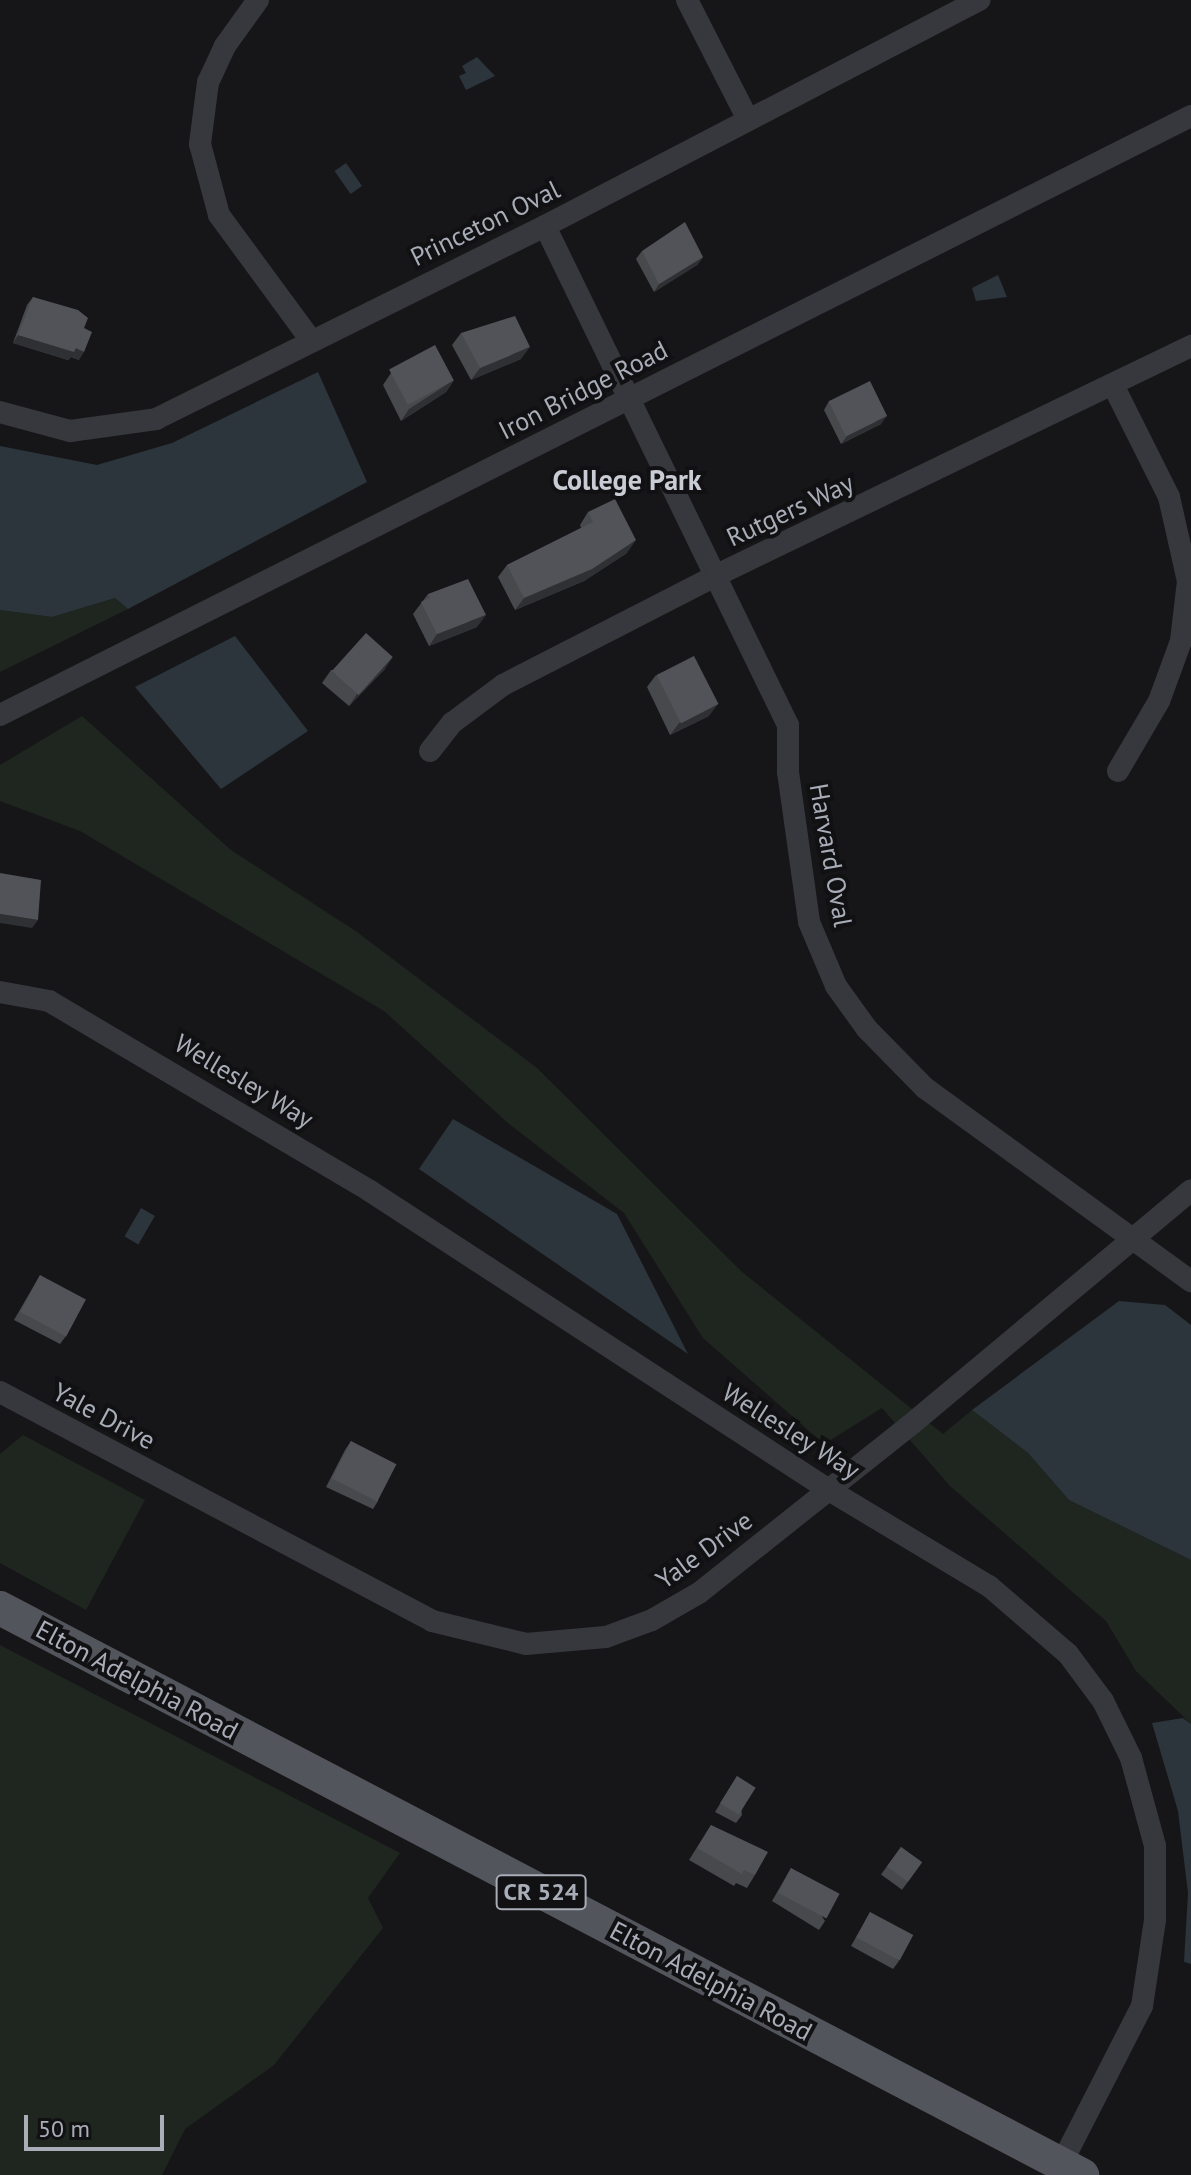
<!DOCTYPE html>
<html>
<head>
<meta charset="utf-8">
<style>
  body { margin:0 }
  #map { position:relative; width:1191px; height:2175px; overflow:hidden; background:#161618; font-family:"PT Sans",sans-serif }
  div>[style] { position:absolute }
  .green>* { inset:0; background:#1e261f }
  .water>* { inset:0; background:#2c353c; transform-origin:0 0 }
  .street>* { height:22px; margin:-11px; padding:0 11px; transform-origin:11px; border-radius:11px; background:#37383d }
  .primary>* { height:34px; margin:-17px; padding:0 17px; transform-origin:17px; border-radius:17px; background:#53555c }
  .wall>* { inset:0; background:#47494d; transform-origin:0 0 }
  .shaded-wall>* { inset:0; background:#2f3033 }
  .building>* { inset:0; background:#525359; transform-origin:0 0 }
  span { translate:-50% -50%; white-space:nowrap; text-align:center; line-height:1.15; -webkit-text-stroke:8px #111113; paint-order:stroke }
  .shield-label span { padding:2px 6px; background:#111113; border:2px solid; border-radius:6px; -webkit-text-stroke-width:0 }
  .shield-label { font-size:24px; color:#a8adb8; font-weight:700 }
  .street-label { font-size:26px; color:#a8adb8 }
  .neighbourhood-label { font-size:28px; color:#c9ccd4; font-weight:700 }
  .scale { position:absolute; left:24px; top:2115px; width:140px; height:36px; box-sizing:border-box; border:4px solid #a8adb8; border-top:0; padding-left:10px; font-size:24px; line-height:28px; white-space:nowrap; color:#a8adb8; -webkit-text-stroke:6px #111113; paint-order:stroke }
</style>
</head>
<body>
<div id="map">
  <div class="green">
    <div style="clip-path:polygon(115px 598px,128px 609px,0 672px,0 610px,52px 617px)"></div>
    <div style="clip-path:polygon(82px 716px,231px 850px,357px 932px,537px 1068px,741px 1271px,943px 1434px,972px 1410px,1028px 1453px,1069px 1500px,1191px 1560px,1191px 1724px,1136px 1671px,1106px 1621px,950px 1486px,882px 1408px,824px 1444px,703px 1338px,624px 1213px,508px 1123px,384px 1011px,80px 831px,0 801px,0 765px)"></div>
    <div style="clip-path:polygon(23px 1435px,145px 1500px,86px 1610px,0 1563px,0 1454px)"></div>
    <div style="clip-path:polygon(0 1645px,400px 1853px,368px 1898px,383px 1928px,274px 2065px,185px 2129px,162px 2175px,0 2175px)"></div>
  </div>
  <div class="water">
    <div style="clip-path:polygon(477px 57px,495px 76px,466px 90px,459px 76px,466px 73px,462px 66px)"></div>
    <div style="left:346px;top:163px;width:28px;height:14px;rotate:55deg"></div>
    <div style="clip-path:polygon(998px 275px,1007px 297px,976px 301px,972px 288px)"></div>
    <div style="clip-path:polygon(318px 372px,367px 482px,128px 609px,115px 598px,52px 617px,0 610px,0 446px,97px 465px,172px 443px)"></div>
    <div style="clip-path:polygon(235px 636px,308px 731px,221px 789px,135px 687px)"></div>
    <div style="clip-path:polygon(453px 1119px,617px 1214px,688px 1354px,419px 1169px)"></div>
    <div style="left:141px;top:1208px;width:16px;height:33px;rotate:30deg"></div>
    <div style="clip-path:polygon(1119px 1301px,1165px 1305px,1191px 1325px,1191px 1560px,1069px 1500px,1028px 1453px,972px 1410px)"></div>
    <div style="clip-path:polygon(1183px 1718px,1191px 1724px,1191px 1964px,1184px 1962px,1188px 1893px,1178px 1811px,1152px 1723px)"></div>
  </div>
  <div class="street">
    <div style="left:258px;top:0;width:57px;rotate:125.7deg"></div>
    <div style="left:225px;top:46px;width:40px;rotate:115deg"></div>
    <div style="left:208px;top:82px;width:63px;rotate:97.4deg"></div>
    <div style="left:200px;top:144px;width:73px;rotate:75deg"></div>
    <div style="left:219px;top:215px;width:154px;rotate:53.7deg"></div>
    <div style="left:687px;top:0;width:132px;rotate:63deg"></div>
    <div style="left:545px;top:226px;width:555px;rotate:64.04deg"></div>
    <div style="left:788px;top:725px;width:47px;rotate:90deg"></div>
    <div style="left:788px;top:772px;width:151px;rotate:82deg"></div>
    <div style="left:809px;top:922px;width:69px;rotate:67.1deg"></div>
    <div style="left:836px;top:986px;width:53px;rotate:54.2deg"></div>
    <div style="left:867px;top:1029px;width:83px;rotate:45.5deg"></div>
    <div style="left:925px;top:1088px;width:329px;rotate:36deg"></div>
    <div style="left:1114px;top:387px;width:123px;rotate:63.4deg"></div>
    <div style="left:1169px;top:497px;width:86px;rotate:77.3deg"></div>
    <div style="left:1188px;top:581px;width:60px;rotate:96.7deg"></div>
    <div style="left:1181px;top:641px;width:64px;rotate:110.1deg"></div>
    <div style="left:1159px;top:701px;width:81px;rotate:120.4deg"></div>
    <div style="left:0;top:412px;width:73px;rotate:15.2deg"></div>
    <div style="left:70px;top:431px;width:87px;rotate:-7.9deg"></div>
    <div style="left:156px;top:419px;width:434px;rotate:-26.4deg"></div>
    <div style="left:545px;top:226px;width:490px;rotate:-27.5deg"></div>
    <div style="left:0;top:715px;width:1333px;rotate:-26.7deg"></div>
    <div style="left:430px;top:751px;width:36px;rotate:-52deg"></div>
    <div style="left:452px;top:723px;width:64px;rotate:-36.7deg"></div>
    <div style="left:503px;top:685px;width:238px;rotate:-27.2deg"></div>
    <div style="left:715px;top:576px;width:529px;rotate:-25.79deg"></div>
    <div style="left:0;top:992px;width:50px;rotate:10.4deg"></div>
    <div style="left:49px;top:1001px;width:373px;rotate:30.6deg"></div>
    <div style="left:370px;top:1191px;width:548px;rotate:33.08deg"></div>
    <div style="left:829px;top:1490px;width:187px;rotate:31deg"></div>
    <div style="left:989px;top:1586px;width:104px;rotate:40.7deg"></div>
    <div style="left:1068px;top:1654px;width:59px;rotate:53.3deg"></div>
    <div style="left:1103px;top:1701px;width:64px;rotate:63.8deg"></div>
    <div style="left:1131px;top:1758px;width:91px;rotate:74.7deg"></div>
    <div style="left:1155px;top:1846px;width:74px;rotate:90deg"></div>
    <div style="left:1155px;top:1920px;width:87px;rotate:98.6deg"></div>
    <div style="left:1142px;top:2006px;width:178px;rotate:117.1deg"></div>
    <div style="left:0;top:1392px;width:489px;rotate:27.9deg"></div>
    <div style="left:432px;top:1621px;width:97px;rotate:13.7deg"></div>
    <div style="left:526px;top:1644px;width:80px;rotate:-5deg"></div>
    <div style="left:606px;top:1637px;width:49px;rotate:-20.3deg"></div>
    <div style="left:652px;top:1620px;width:54px;rotate:-29.9deg"></div>
    <div style="left:699px;top:1593px;width:267px;rotate:-38.5deg"></div>
    <div style="left:908px;top:1427px;width:369px;rotate:-39.9deg"></div>
  </div>
  <div class="primary">
    <div style="left:0;top:1608px;width:1222px;rotate:27.66deg"></div>
  </div>
  <div class="wall">
    <div style="clip-path:polygon(642px 251px,703px 257px,697px 265px,654px 292px,636px 259px)"></div>
    <div style="clip-path:polygon(33px 297px,84px 328px,79px 360px,71px 357px,68px 360px,13px 343px,27px 305px)"></div>
    <div style="clip-path:polygon(461px 333px,521px 359px,471px 380px,452px 345px)"></div>
    <div style="clip-path:polygon(391px 373px,454px 380px,446px 392px,401px 421px,383px 385px)"></div>
    <div style="clip-path:polygon(829px 401px,881px 424px,841px 444px,824px 410px)"></div>
    <div style="clip-path:polygon(588px 512px,627px 553px,584px 581px,515px 610px,498px 577px,507px 565px,581px 528px,580px 525px)"></div>
    <div style="clip-path:polygon(428px 594px,477px 627px,429px 646px,413px 614px)"></div>
    <div style="clip-path:polygon(385px 669px,349px 706px,322px 683px,331px 670px)"></div>
    <div style="clip-path:polygon(656px 675px,709px 716px,670px 735px,647px 687px)"></div>
    <div style="clip-path:polygon(40px 1275px,66px 1336px,60px 1344px,14px 1320px)"></div>
    <div style="clip-path:polygon(351px 1441px,378px 1501px,373px 1509px,326px 1487px,345px 1450px)"></div>
    <div style="clip-path:polygon(737px 1776px,742px 1815px,736px 1823px,715px 1812px)"></div>
    <div style="clip-path:polygon(711px 1825px,755px 1875px,747px 1888px,736px 1883px,734px 1886px,689px 1860px)"></div>
    <div style="left:901px;top:1847px;width:26px;height:34px;rotate:36deg"></div>
    <div style="clip-path:polygon(791px 1868px,825px 1921px,819px 1930px,772px 1901px)"></div>
    <div style="clip-path:polygon(870px 1912px,899px 1961px,893px 1969px,851px 1946px)"></div>
  </div>
  <div class="shaded-wall">
    <div style="clip-path:polygon(703px 257px,697px 265px,654px 292px,659px 284px)"></div>
    <div style="clip-path:polygon(18px 335px,76px 348px,84px 352px,79px 360px,71px 357px,68px 360px,13px 343px)"></div>
    <div style="clip-path:polygon(530px 347px,521px 359px,471px 380px,480px 368px)"></div>
    <div style="clip-path:polygon(454px 380px,446px 392px,401px 421px,409px 409px)"></div>
    <div style="clip-path:polygon(887px 416px,881px 424px,841px 444px,847px 436px)"></div>
    <div style="clip-path:polygon(636px 540px,627px 553px,584px 581px,515px 610px,524px 598px)"></div>
    <div style="clip-path:polygon(486px 615px,477px 627px,429px 646px,437px 634px)"></div>
    <div style="clip-path:polygon(393px 657px,385px 669px,349px 706px,357px 694px)"></div>
    <div style="clip-path:polygon(718px 704px,709px 716px,670px 735px,679px 723px)"></div>
    <div style="clip-path:polygon(0 914px,38px 920px,32px 928px,0 923px)"></div>
  </div>
  <div class="building">
    <div style="clip-path:polygon(685px 222px,703px 257px,659px 284px,642px 251px)"></div>
    <div style="clip-path:polygon(33px 297px,78px 310px,88px 318px,84px 328px,92px 332px,84px 352px,76px 348px,74px 352px,18px 335px)"></div>
    <div style="clip-path:polygon(515px 316px,530px 347px,480px 368px,461px 333px)"></div>
    <div style="left:435px;top:345px;width:40px;height:52px;rotate:62deg"></div>
    <div style="left:870px;top:381px;width:39px;height:46px;rotate:64deg"></div>
    <div style="clip-path:polygon(615px 499px,636px 540px,592px 569px,524px 598px,507px 565px,593px 522px,588px 512px)"></div>
    <div style="clip-path:polygon(468px 579px,486px 615px,437px 634px,421px 602px,430px 598px,428px 594px)"></div>
    <div style="left:366px;top:633px;width:36px;height:51px;rotate:42deg"></div>
    <div style="left:694px;top:656px;width:54px;height:42px;rotate:63deg"></div>
    <div style="clip-path:polygon(0 873px,41px 880px,38px 920px,0 914px)"></div>
    <div style="left:40px;top:1275px;width:52px;height:42px;rotate:28deg"></div>
    <div style="left:351px;top:1441px;width:51px;height:42px;rotate:27deg"></div>
    <div style="left:737px;top:1776px;width:22px;height:32px;rotate:32deg"></div>
    <div style="clip-path:polygon(711px 1825px,768px 1852px,755px 1875px,744px 1870px,742px 1874px,697px 1848px)"></div>
    <div style="left:901px;top:1847px;width:26px;height:24px;rotate:36deg"></div>
    <div style="left:791px;top:1868px;width:55px;height:28px;rotate:28deg"></div>
    <div style="left:870px;top:1912px;width:49px;height:29px;rotate:28deg"></div>
  </div>
  <div class="shield-label">
    <span style="left:541px;top:1892px">CR 524</span>
  </div>
  <div class="street-label">
    <span style="left:485px;top:223px;rotate:-26deg">Princeton Oval</span>
    <span style="left:583px;top:390px;rotate:-27deg">Iron Bridge Road</span>
    <span style="left:790px;top:510px;rotate:-25deg">Rutgers Way</span>
    <span style="left:831px;top:855px;rotate:80deg">Harvard Oval</span>
    <span style="left:244px;top:1081px;rotate:31deg">Wellesley Way</span>
    <span style="left:104px;top:1416px;rotate:28deg">Yale Drive</span>
    <span style="left:791px;top:1431px;rotate:32deg">Wellesley Way</span>
    <span style="left:704px;top:1550px;rotate:-36deg">Yale Drive</span>
    <span style="left:137px;top:1680px;rotate:28deg">Elton Adelphia Road</span>
    <span style="left:711px;top:1981px;rotate:28deg">Elton Adelphia Road</span>
  </div>
  <div class="neighbourhood-label">
    <span style="left:627px;top:480px">College Park</span>
  </div>
  <div class="scale">50 m</div>
</div>
</body>
</html>
